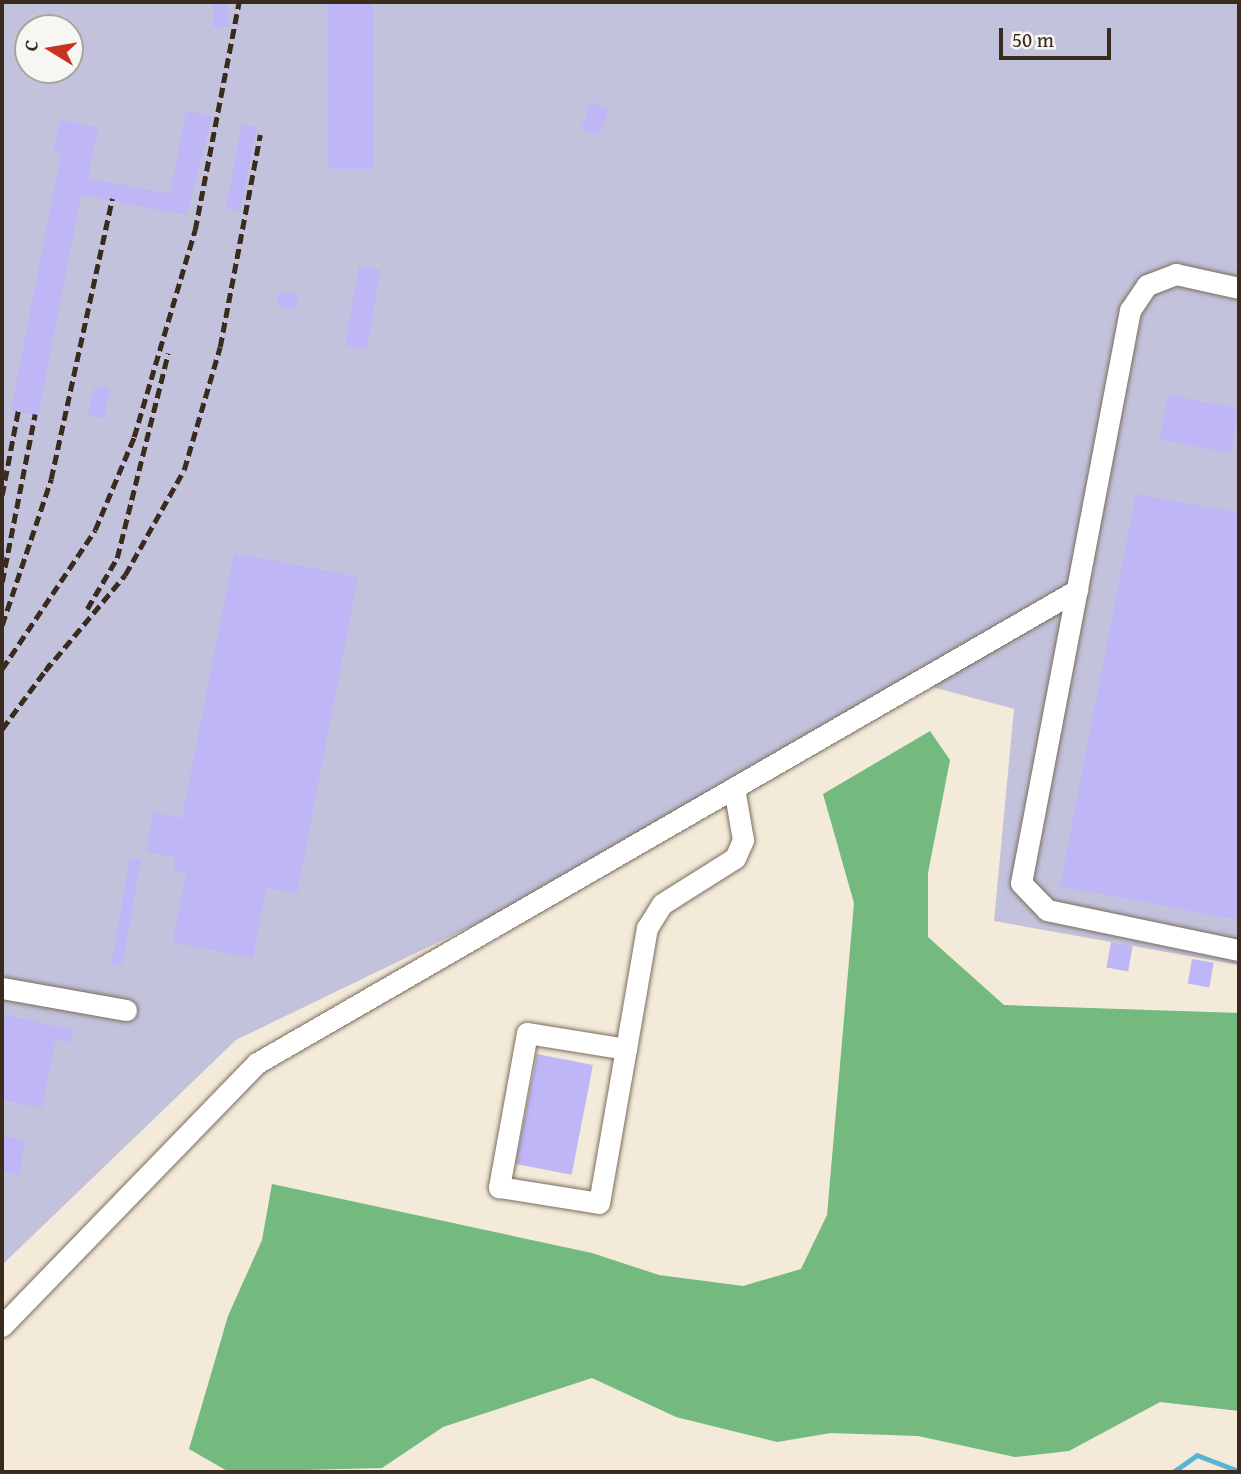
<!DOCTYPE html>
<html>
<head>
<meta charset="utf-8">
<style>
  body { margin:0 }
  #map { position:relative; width:1241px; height:1474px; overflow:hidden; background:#f3ead9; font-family:"Gentium Book Plus",serif }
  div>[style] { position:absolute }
  .industrial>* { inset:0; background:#c2c2dc }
  .forest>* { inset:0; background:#74b97e }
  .stream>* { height:4.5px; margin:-2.25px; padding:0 2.25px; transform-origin:2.25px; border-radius:2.25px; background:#59b3d6 }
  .building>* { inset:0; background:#bfb6f7; transform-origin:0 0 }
  .roads { filter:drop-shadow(0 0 2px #7b6d5f) drop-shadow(0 0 2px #7b6d5f) }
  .minor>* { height:21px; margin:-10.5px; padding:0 10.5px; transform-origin:10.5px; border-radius:10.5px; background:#fff }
  .rail>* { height:4.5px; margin-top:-2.25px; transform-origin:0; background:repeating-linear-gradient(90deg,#3b2a1e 0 10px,transparent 0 15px) }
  span { translate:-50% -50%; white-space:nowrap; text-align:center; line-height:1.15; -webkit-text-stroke:5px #f6f6f2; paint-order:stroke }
  .frame { position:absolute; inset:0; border:4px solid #3b2a1e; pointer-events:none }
  .north { position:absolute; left:14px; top:14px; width:70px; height:70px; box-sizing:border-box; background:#f6f6f2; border:2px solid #aba49d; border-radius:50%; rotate:281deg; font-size:19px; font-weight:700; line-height:28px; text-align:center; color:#3b2a1e }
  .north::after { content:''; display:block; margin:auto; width:24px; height:32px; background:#c8321e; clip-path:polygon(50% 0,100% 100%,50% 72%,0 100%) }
  .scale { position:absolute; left:999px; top:28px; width:112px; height:32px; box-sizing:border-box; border:4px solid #3b2a1e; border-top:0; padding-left:9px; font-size:21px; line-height:24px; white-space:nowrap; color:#3b2a1e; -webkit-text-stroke:5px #f6f6f2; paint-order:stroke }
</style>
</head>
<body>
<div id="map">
  <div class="industrial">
    <div style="clip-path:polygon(evenodd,2px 2px,1239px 2px,1239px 965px,994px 921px,1014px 709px,925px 685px,608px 860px,236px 1040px,2px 1265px,2px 2px,28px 28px,70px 28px,70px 70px,28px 70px,28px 28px)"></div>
  </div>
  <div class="forest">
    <div style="clip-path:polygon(930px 731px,950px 760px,928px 873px,928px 937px,1004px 1005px,1239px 1013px,1239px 1411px,1160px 1402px,1069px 1451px,1015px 1457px,918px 1436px,831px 1433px,777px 1442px,676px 1417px,592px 1378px,443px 1427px,382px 1468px,229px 1472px,189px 1449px,228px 1316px,262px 1240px,272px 1184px,592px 1253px,659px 1275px,743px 1286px,801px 1269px,827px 1215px,854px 903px,823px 794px)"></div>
  </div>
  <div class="stream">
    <div style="left:1173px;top:1472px;width:29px;rotate:-35deg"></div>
    <div style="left:1197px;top:1455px;width:45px;rotate:20.9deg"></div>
  </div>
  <div class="building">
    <div style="left:213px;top:2px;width:15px;height:25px"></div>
    <div style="left:328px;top:2px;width:45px;height:167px"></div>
    <div style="left:591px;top:103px;width:19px;height:27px;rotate:21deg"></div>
    <div style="clip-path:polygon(186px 111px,212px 116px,187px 215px,81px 195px,38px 416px,11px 410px,61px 154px,53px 153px,60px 120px,98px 127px,88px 178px,170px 194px)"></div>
    <div style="left:242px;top:124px;width:15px;height:86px;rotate:11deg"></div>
    <div style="left:359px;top:266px;width:22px;height:81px;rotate:10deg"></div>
    <div style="left:279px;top:291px;width:20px;height:15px;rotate:11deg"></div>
    <div style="left:94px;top:386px;width:16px;height:30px;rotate:11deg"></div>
    <div style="left:1168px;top:395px;width:72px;height:45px;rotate:11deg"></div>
    <div style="clip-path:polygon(1136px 494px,1239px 513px,1239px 920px,1060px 886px)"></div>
    <div style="clip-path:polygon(234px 553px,358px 577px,297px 894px,266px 888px,253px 958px,173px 942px,186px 873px,173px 870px,175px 857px,146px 852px,153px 812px,182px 818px)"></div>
    <div style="left:130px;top:858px;width:11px;height:108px;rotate:10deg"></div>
    <div style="left:1111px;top:942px;width:22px;height:26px;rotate:10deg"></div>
    <div style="left:1192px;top:959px;width:22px;height:25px;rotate:10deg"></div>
    <div style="clip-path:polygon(2px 1014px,74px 1030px,71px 1043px,56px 1039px,42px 1108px,2px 1100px)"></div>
    <div style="left:537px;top:1054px;width:57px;height:112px;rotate:11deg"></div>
    <div style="clip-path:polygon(2px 1136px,26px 1140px,19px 1175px,2px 1171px)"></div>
  </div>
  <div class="roads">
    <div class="minor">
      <div style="left:1239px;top:288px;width:65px;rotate:-167.5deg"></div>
      <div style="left:1176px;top:274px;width:31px;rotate:159deg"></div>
      <div style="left:1147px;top:285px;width:30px;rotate:124deg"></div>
      <div style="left:1130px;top:310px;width:583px;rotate:100.77deg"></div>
      <div style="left:1021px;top:883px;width:37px;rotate:46deg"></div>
      <div style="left:1047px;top:910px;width:196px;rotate:11.8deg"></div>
      <div style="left:2px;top:988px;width:126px;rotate:10.1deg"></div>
      <div style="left:626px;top:1049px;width:100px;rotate:-170.8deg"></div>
      <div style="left:527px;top:1033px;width:157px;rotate:100.3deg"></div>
      <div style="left:499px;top:1187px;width:101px;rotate:9.1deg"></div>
      <div style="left:599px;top:1203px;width:156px;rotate:-80.1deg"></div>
      <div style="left:626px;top:1049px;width:123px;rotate:-80.2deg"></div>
      <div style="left:647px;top:928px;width:28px;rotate:-58deg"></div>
      <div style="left:662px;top:904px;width:86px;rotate:-32.2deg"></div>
      <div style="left:735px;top:858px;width:20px;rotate:-66deg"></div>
      <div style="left:743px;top:840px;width:53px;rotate:-99.8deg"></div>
      <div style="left:2px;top:1326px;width:366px;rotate:-45.9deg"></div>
      <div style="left:257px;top:1063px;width:947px;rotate:-29.98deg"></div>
    </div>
  </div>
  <div class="rail">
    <div style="left:2px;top:495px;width:86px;rotate:-79.2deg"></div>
    <div style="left:2px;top:582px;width:171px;rotate:-78.9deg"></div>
    <div style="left:87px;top:609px;width:59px;rotate:-59.5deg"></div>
    <div style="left:117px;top:558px;width:211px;rotate:-76deg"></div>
    <div style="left:2px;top:625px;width:154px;rotate:-71.4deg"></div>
    <div style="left:51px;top:479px;width:287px;rotate:-77.7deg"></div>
    <div style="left:2px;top:669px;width:167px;rotate:-56.2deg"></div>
    <div style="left:95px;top:530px;width:101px;rotate:-67.2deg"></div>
    <div style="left:134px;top:437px;width:216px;rotate:-73.6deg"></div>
    <div style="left:195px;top:230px;width:232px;rotate:-79.1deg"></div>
    <div style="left:45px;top:671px;width:125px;rotate:-50.2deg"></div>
    <div style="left:125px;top:575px;width:120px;rotate:-60.7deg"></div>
    <div style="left:184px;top:470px;width:128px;rotate:-73.7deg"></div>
    <div style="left:220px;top:347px;width:216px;rotate:-79.3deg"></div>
    <div style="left:2px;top:729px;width:81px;rotate:-53.6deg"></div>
  </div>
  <div class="frame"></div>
  <div class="north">С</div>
  <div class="scale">50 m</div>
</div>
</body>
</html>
